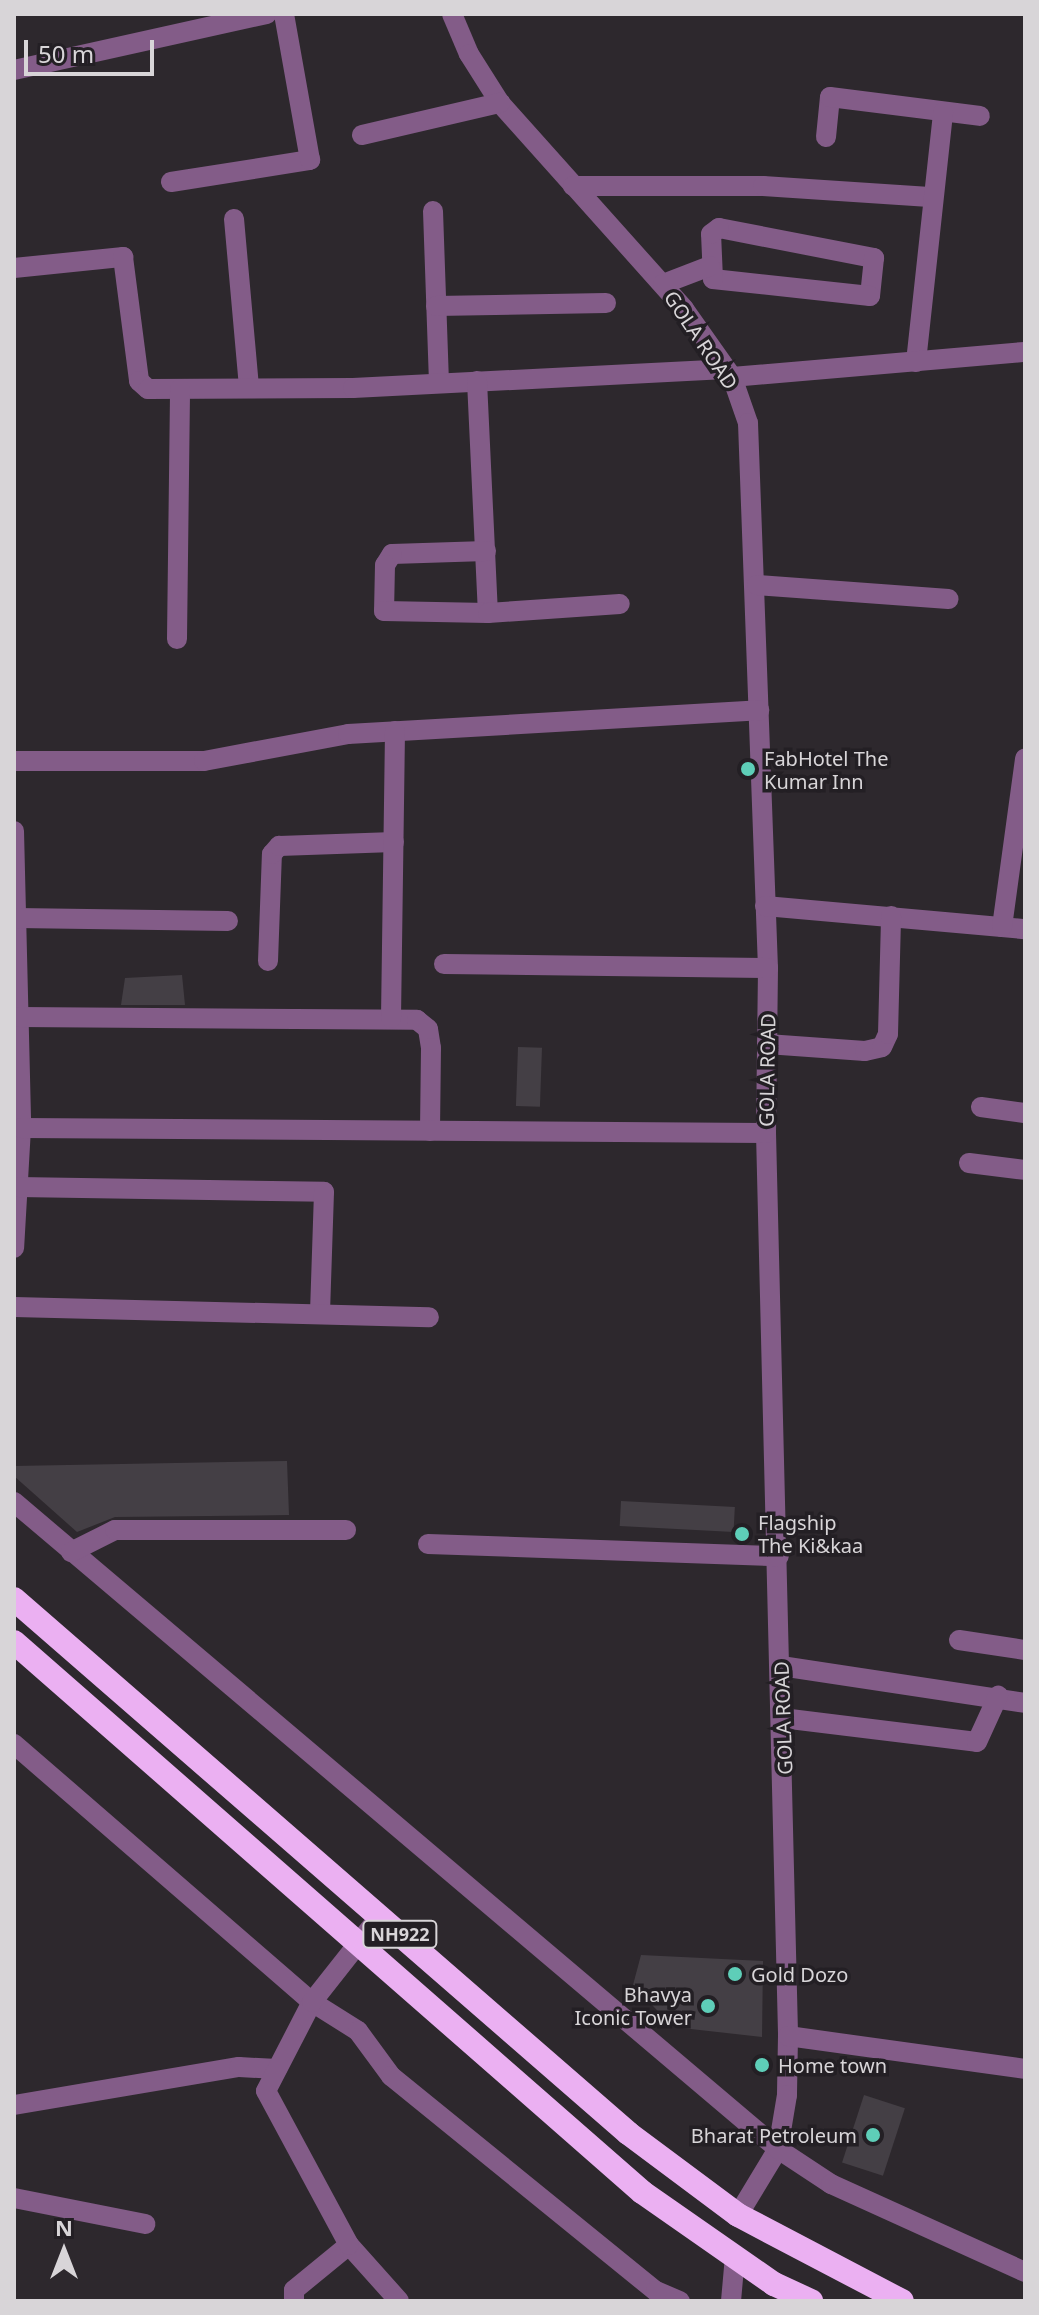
<!DOCTYPE html>
<html>
<head>
<meta charset="utf-8">
<style>
  body { margin:0 }
  #map { position:relative; width:1039px; height:2315px; overflow:hidden; background:#2d282d; font-family:"Noto Sans",sans-serif }
  div>[style] { position:absolute }
  .building>* { inset:0; background:#443f45; transform-origin:0 0 }
  .minor>* { height:20px; margin:-10px; padding:0 10px; transform-origin:10px; border-radius:10px; background:#835c88 }
  .highway>* { height:24px; margin:-12px; padding:0 12px; transform-origin:12px; border-radius:12px; background:#ebb0f2 }
  .dots>* { width:22px; height:22px; translate:-50% -50%; box-sizing:border-box; border:4px solid #231f24; border-radius:50% }
  span { translate:-50% -50%; white-space:nowrap; text-align:center; line-height:1.15; -webkit-text-stroke:7px #231f24; paint-order:stroke }
  .shield-label span { padding:2px 6px; background:#231f24; border:2px solid; border-radius:6px; -webkit-text-stroke-width:0 }
  .shield-label { font-size:18px; color:#d8d5d8; font-weight:700 }
  .street-label { font-size:20px; color:#d8d5d8 }
  .poi-label { font-size:20px; color:#d8d5d8 }
  .left { translate:0 -50%; text-align:left }
  .right { translate:-100% -50%; text-align:right }
  .frame { position:absolute; inset:0; border:16px solid #d8d5d8; pointer-events:none }
  .north { position:absolute; left:24px; top:2211px; width:80px; height:80px; -webkit-text-stroke:6px #231f24; paint-order:stroke; rotate:0deg; font-size:22px; font-weight:700; line-height:32px; text-align:center; color:#d8d5d8 }
  .north::after { content:''; display:block; margin:auto; width:28px; height:36px; background:#d8d5d8; clip-path:polygon(50% 0,100% 100%,50% 72%,0 100%) }
  .scale { position:absolute; left:24px; top:40px; width:130px; height:36px; box-sizing:border-box; border:4px solid #d8d5d8; border-top:0; padding-left:10px; font-size:24px; line-height:28px; white-space:nowrap; color:#d8d5d8; -webkit-text-stroke:6px #231f24; paint-order:stroke }
</style>
</head>
<body>
<div id="map">
  <div class="building">
    <div style="clip-path:polygon(182px 975px,185px 1005px,121px 1005px,125px 978px)"></div>
    <div style="left:518px;top:1047px;width:24px;height:59px;rotate:2deg"></div>
    <div style="clip-path:polygon(287px 1461px,289px 1515px,115px 1517px,77px 1532px,14px 1476px,14px 1466px)"></div>
    <div style="left:621px;top:1501px;width:114px;height:25px;rotate:3deg"></div>
    <div style="clip-path:polygon(641px 1955px,763px 1961px,762px 2037px,673px 2027px,633px 1985px)"></div>
    <div style="left:864px;top:2095px;width:43px;height:71px;rotate:18deg"></div>
  </div>
  <div class="minor">
    <div style="left:452px;top:14px;width:43px;rotate:67deg"></div>
    <div style="left:469px;top:54px;width:58px;rotate:57.7deg"></div>
    <div style="left:500px;top:103px;width:276px;rotate:48.2deg"></div>
    <div style="left:684px;top:309px;width:83px;rotate:54.8deg"></div>
    <div style="left:732px;top:377px;width:49px;rotate:70.8deg"></div>
    <div style="left:748px;top:423px;width:545px;rotate:87.9deg"></div>
    <div style="left:768px;top:968px;width:165px;rotate:90.7deg"></div>
    <div style="left:766px;top:1133px;width:903px;rotate:88.6deg"></div>
    <div style="left:788px;top:2036px;width:59px;rotate:91deg"></div>
    <div style="left:787px;top:2095px;width:55px;rotate:99.5deg"></div>
    <div style="left:778px;top:2149px;width:77px;rotate:121.2deg"></div>
    <div style="left:14px;top:70px;width:259px;rotate:-12.5deg"></div>
    <div style="left:362px;top:135px;width:142px;rotate:-13.1deg"></div>
    <div style="left:826px;top:137px;width:40px;rotate:-84.3deg"></div>
    <div style="left:830px;top:97px;width:151px;rotate:7.2deg"></div>
    <div style="left:171px;top:182px;width:141px;rotate:-9deg"></div>
    <div style="left:310px;top:160px;width:148px;rotate:-100.1deg"></div>
    <div style="left:573px;top:186px;width:190px"></div>
    <div style="left:763px;top:186px;width:167px;rotate:3.8deg"></div>
    <div style="left:433px;top:211px;width:172px;rotate:88deg"></div>
    <div style="left:234px;top:219px;width:168px;rotate:84.9deg"></div>
    <div style="left:719px;top:228px;width:158px;rotate:11deg"></div>
    <div style="left:874px;top:258px;width:38px;rotate:96deg"></div>
    <div style="left:870px;top:296px;width:158px;rotate:-173.8deg"></div>
    <div style="left:713px;top:279px;width:45px;rotate:-92.5deg"></div>
    <div style="left:711px;top:234px;width:10px;rotate:-37deg"></div>
    <div style="left:14px;top:268px;width:110px;rotate:-5.8deg"></div>
    <div style="left:123px;top:257px;width:125px;rotate:82.6deg"></div>
    <div style="left:139px;top:381px;width:12px;rotate:42deg"></div>
    <div style="left:148px;top:389px;width:205px;rotate:-0.3deg"></div>
    <div style="left:353px;top:388px;width:373px;rotate:-2.9deg"></div>
    <div style="left:663px;top:284px;width:50px;rotate:-21deg"></div>
    <div style="left:436px;top:306px;width:170px;rotate:-1deg"></div>
    <div style="left:916px;top:362px;width:251px;rotate:-83.8deg"></div>
    <div style="left:732px;top:377px;width:294px;rotate:-4.9deg"></div>
    <div style="left:477px;top:381px;width:232px;rotate:87.3deg"></div>
    <div style="left:486px;top:551px;width:94px;rotate:178.2deg"></div>
    <div style="left:392px;top:554px;width:13px;rotate:122deg"></div>
    <div style="left:385px;top:565px;width:46px;rotate:91.2deg"></div>
    <div style="left:384px;top:611px;width:104px;rotate:1.1deg"></div>
    <div style="left:488px;top:613px;width:132px;rotate:-3.9deg"></div>
    <div style="left:757px;top:585px;width:192px;rotate:4.2deg"></div>
    <div style="left:177px;top:639px;width:250px;rotate:-89.3deg"></div>
    <div style="left:14px;top:761px;width:190px"></div>
    <div style="left:204px;top:761px;width:147px;rotate:-10.6deg"></div>
    <div style="left:348px;top:734px;width:412px;rotate:-3.3deg"></div>
    <div style="left:14px;top:831px;width:297px;rotate:88.6deg"></div>
    <div style="left:21px;top:1128px;width:120px;rotate:93.3deg"></div>
    <div style="left:765px;top:906px;width:261px;rotate:5.1deg"></div>
    <div style="left:17px;top:918px;width:211px;rotate:0.8deg"></div>
    <div style="left:1002px;top:927px;width:170px;rotate:-82.2deg"></div>
    <div style="left:268px;top:961px;width:107px;rotate:-87.9deg"></div>
    <div style="left:272px;top:854px;width:11px;rotate:-49deg"></div>
    <div style="left:279px;top:846px;width:115px;rotate:-2deg"></div>
    <div style="left:444px;top:964px;width:324px;rotate:0.7deg"></div>
    <div style="left:19px;top:1017px;width:398px;rotate:0.4deg"></div>
    <div style="left:417px;top:1020px;width:14px;rotate:39deg"></div>
    <div style="left:428px;top:1029px;width:19px;rotate:81deg"></div>
    <div style="left:431px;top:1048px;width:83px;rotate:90.7deg"></div>
    <div style="left:391px;top:1018px;width:287px;rotate:-89.2deg"></div>
    <div style="left:767px;top:1044px;width:98px;rotate:4.1deg"></div>
    <div style="left:865px;top:1051px;width:17px;rotate:-13deg"></div>
    <div style="left:882px;top:1047px;width:14px;rotate:-65deg"></div>
    <div style="left:888px;top:1034px;width:118px;rotate:-88.5deg"></div>
    <div style="left:981px;top:1107px;width:44px;rotate:7.8deg"></div>
    <div style="left:21px;top:1128px;width:745px;rotate:0.38deg"></div>
    <div style="left:969px;top:1163px;width:56px;rotate:7.1deg"></div>
    <div style="left:18px;top:1187px;width:306px;rotate:0.9deg"></div>
    <div style="left:324px;top:1192px;width:122px;rotate:91.9deg"></div>
    <div style="left:14px;top:1307px;width:415px;rotate:1.4deg"></div>
    <div style="left:14px;top:1502px;width:1001px;rotate:40.26deg"></div>
    <div style="left:778px;top:2149px;width:64px;rotate:33.4deg"></div>
    <div style="left:831px;top:2184px;width:213px;rotate:24.4deg"></div>
    <div style="left:428px;top:1544px;width:351px;rotate:2deg"></div>
    <div style="left:71px;top:1552px;width:49px;rotate:-26.6deg"></div>
    <div style="left:115px;top:1530px;width:231px"></div>
    <div style="left:959px;top:1640px;width:67px;rotate:8.6deg"></div>
    <div style="left:781px;top:1666px;width:247px;rotate:8.6deg"></div>
    <div style="left:782px;top:1718px;width:196px;rotate:7deg"></div>
    <div style="left:977px;top:1742px;width:51px;rotate:-65.5deg"></div>
    <div style="left:14px;top:1744px;width:394px;rotate:40.9deg"></div>
    <div style="left:312px;top:2002px;width:54px;rotate:32.2deg"></div>
    <div style="left:358px;top:2031px;width:56px;rotate:53.7deg"></div>
    <div style="left:391px;top:2076px;width:341px;rotate:39.1deg"></div>
    <div style="left:656px;top:2291px;width:26px;rotate:23deg"></div>
    <div style="left:788px;top:2036px;width:239px;rotate:7.9deg"></div>
    <div style="left:14px;top:2105px;width:228px;rotate:-9.6deg"></div>
    <div style="left:239px;top:2067px;width:38px;rotate:3deg"></div>
    <div style="left:14px;top:2198px;width:134px;rotate:11.2deg"></div>
    <div style="left:349px;top:2245px;width:75px;rotate:48.2deg"></div>
    <div style="left:294px;top:2301px;width:11px;rotate:-90deg"></div>
    <div style="left:294px;top:2290px;width:71px;rotate:-39.3deg"></div>
    <div style="left:349px;top:2245px;width:175px;rotate:-118.3deg"></div>
    <div style="left:266px;top:2091px;width:100px;rotate:-62.7deg"></div>
    <div style="left:312px;top:2002px;width:110px;rotate:-51.7deg"></div>
    <div style="left:731px;top:2301px;width:45px;rotate:-84.9deg"></div>
  </div>
  <div class="highway">
    <div style="left:14px;top:1599px;width:814px;rotate:41.01deg"></div>
    <div style="left:628px;top:2133px;width:137px;rotate:36.7deg"></div>
    <div style="left:738px;top:2215px;width:185px;rotate:27.7deg"></div>
    <div style="left:14px;top:1642px;width:835px;rotate:41.21deg"></div>
    <div style="left:642px;top:2192px;width:161px;rotate:34.9deg"></div>
    <div style="left:774px;top:2284px;width:41px;rotate:24.7deg"></div>
  </div>
  <div class="dots">
    <div style="left:748px;top:769px;background:#5eceb8"></div>
    <div style="left:742px;top:1534px;background:#5eceb8"></div>
    <div style="left:735px;top:1974px;background:#5eceb8"></div>
    <div style="left:708px;top:2006px;background:#5eceb8"></div>
    <div style="left:762px;top:2065px;background:#5eceb8"></div>
    <div style="left:873px;top:2135px;background:#5eceb8"></div>
  </div>
  <div class="shield-label">
    <span style="left:400px;top:1934px">NH922</span>
  </div>
  <div class="street-label">
    <span style="left:701px;top:340px;rotate:56deg">GOLA ROAD</span>
    <span style="left:767px;top:1070px;rotate:-89deg">GOLA ROAD</span>
    <span style="left:783px;top:1718px;rotate:-92deg">GOLA ROAD</span>
  </div>
  <div class="poi-label">
    <span class="left" style="left:764px;top:770px">FabHotel The<br>Kumar Inn</span>
    <span class="left" style="left:758px;top:1534px">Flagship<br>The Ki&amp;kaa</span>
    <span class="left" style="left:751px;top:1974px">Gold Dozo</span>
    <span class="right" style="left:692px;top:2006px">Bhavya<br>Iconic Tower</span>
    <span class="left" style="left:778px;top:2065px">Home town</span>
    <span class="right" style="left:857px;top:2135px">Bharat Petroleum</span>
  </div>
  <div class="frame"></div>
  <div class="north">N</div>
  <div class="scale">50 m</div>
</div>
</body>
</html>
